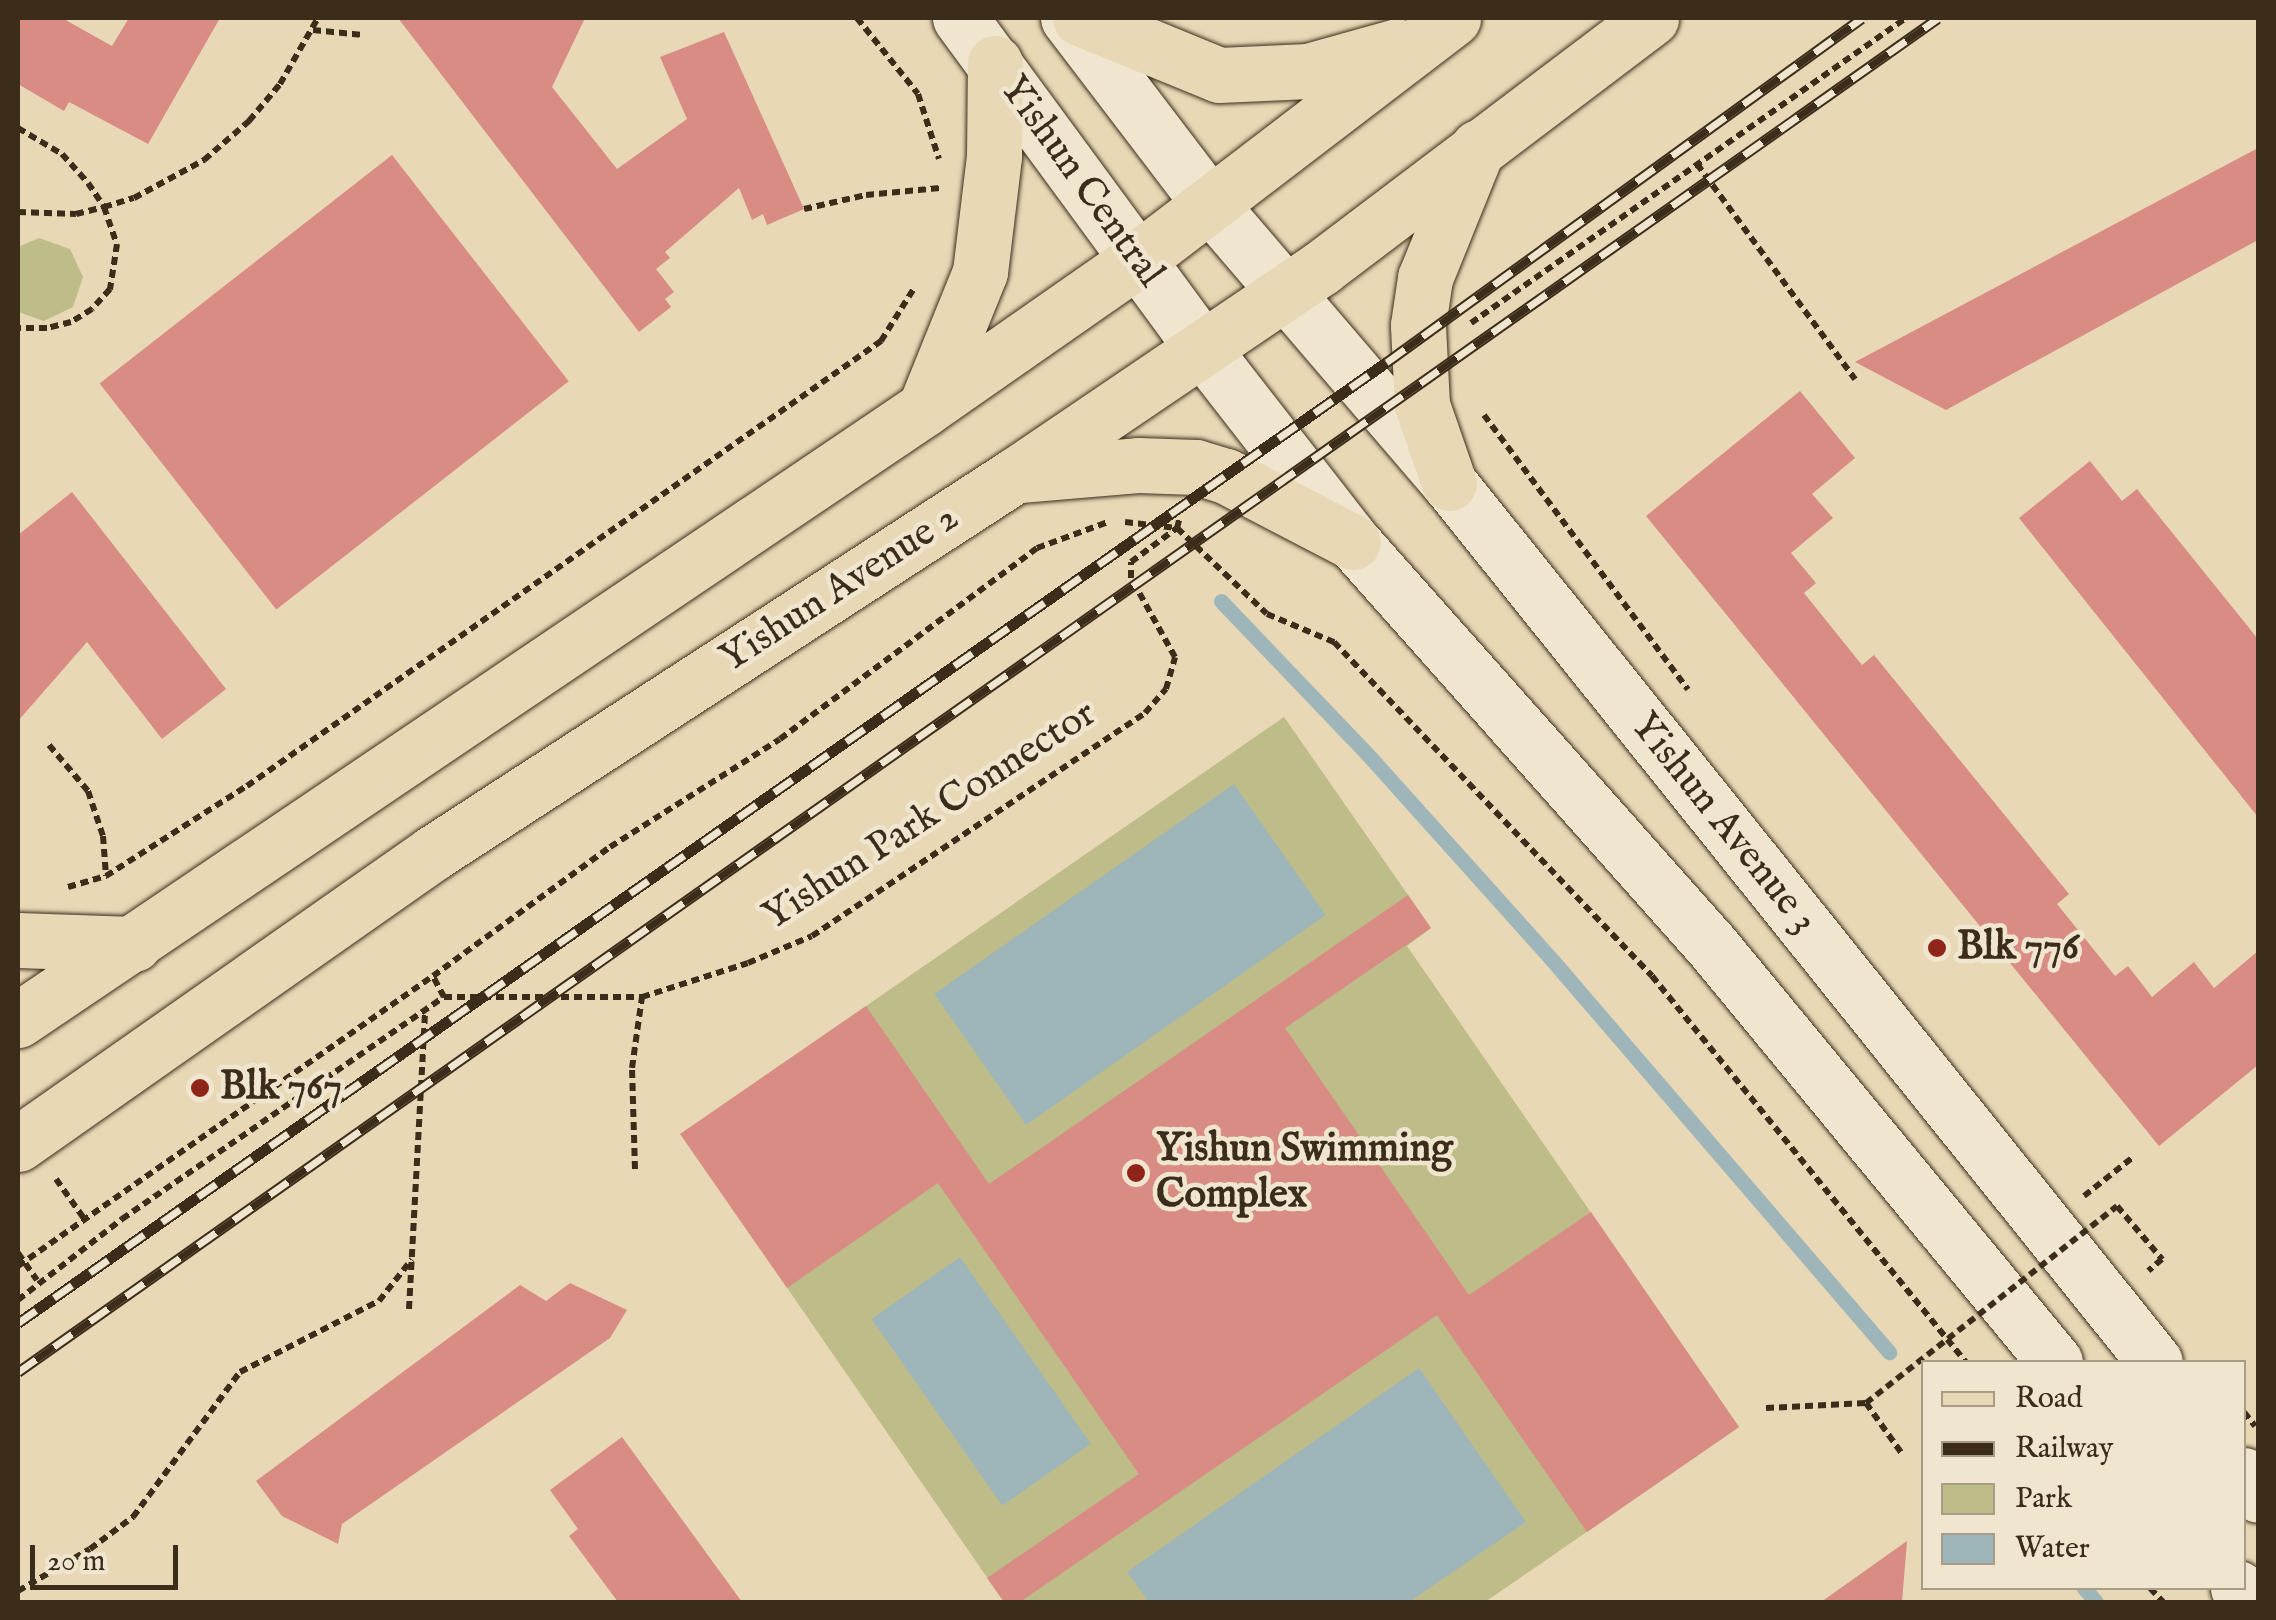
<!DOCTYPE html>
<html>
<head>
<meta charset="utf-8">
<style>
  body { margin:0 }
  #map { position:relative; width:2276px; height:1620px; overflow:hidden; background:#e8d8b5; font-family:"IM FELL English",serif }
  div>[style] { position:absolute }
  .green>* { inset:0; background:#bebc88 }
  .water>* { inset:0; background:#9eb6ba; transform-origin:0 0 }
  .stream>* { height:15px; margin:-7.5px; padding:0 7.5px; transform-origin:7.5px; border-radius:7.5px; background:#9eb6ba }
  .building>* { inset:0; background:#d88c83; transform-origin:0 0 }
  .path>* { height:6px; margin-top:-3px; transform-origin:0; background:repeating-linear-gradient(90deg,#3c2d1b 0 8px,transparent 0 13px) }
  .roads { filter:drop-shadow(0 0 2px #3c2d1b) drop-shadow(0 0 2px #3c2d1b) }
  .secondary>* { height:55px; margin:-27.5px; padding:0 27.5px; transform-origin:27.5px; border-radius:27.5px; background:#f0e6cf }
  .primary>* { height:55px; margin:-27.5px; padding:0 27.5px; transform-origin:27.5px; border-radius:27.5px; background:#e8d8b5 }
  .rail>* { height:11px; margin-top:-5.5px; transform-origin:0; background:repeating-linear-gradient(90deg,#f0e6cf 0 22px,#3c2d1b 0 44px); box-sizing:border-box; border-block:2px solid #3c2d1b }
  .path-bridge>* { height:6px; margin-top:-3px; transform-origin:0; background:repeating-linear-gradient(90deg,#3c2d1b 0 8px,transparent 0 13px) }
  .dots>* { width:28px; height:28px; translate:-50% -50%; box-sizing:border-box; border:5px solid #f0e6cf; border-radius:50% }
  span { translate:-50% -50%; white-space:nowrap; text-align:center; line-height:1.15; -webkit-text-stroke:9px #f0e6cf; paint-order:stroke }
  .street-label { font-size:40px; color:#3c2d1b }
  .poi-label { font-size:40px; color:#3c2d1b; font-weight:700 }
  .left { translate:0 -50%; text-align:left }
  .frame { position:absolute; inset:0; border:20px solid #3c2d1b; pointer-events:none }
  .legend { position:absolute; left:1921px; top:1360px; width:325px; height:230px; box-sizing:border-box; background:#f0e6cf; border:2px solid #a89c87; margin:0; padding:12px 18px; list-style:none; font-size:30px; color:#3c2d1b }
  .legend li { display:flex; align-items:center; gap:20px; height:50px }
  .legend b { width:50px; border:2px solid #a89c87 }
  .scale { position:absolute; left:30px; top:1545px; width:148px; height:45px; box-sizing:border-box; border:5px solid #3c2d1b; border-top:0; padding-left:12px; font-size:30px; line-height:35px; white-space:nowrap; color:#3c2d1b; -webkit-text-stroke:8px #f0e6cf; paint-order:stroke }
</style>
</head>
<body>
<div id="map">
  <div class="green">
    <div style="clip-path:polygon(39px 238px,70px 249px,83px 277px,73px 307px,44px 321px,18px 312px,18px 247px)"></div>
    <div style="clip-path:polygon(1284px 717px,1431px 928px,1407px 946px,1739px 1427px,1485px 1602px,1004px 1602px,681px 1134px)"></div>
  </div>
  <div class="water">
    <div style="left:1234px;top:784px;width:160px;height:366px;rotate:55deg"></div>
    <div style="left:960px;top:1257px;width:228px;height:108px;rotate:55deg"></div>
    <div style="clip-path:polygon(1419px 1368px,1526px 1522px,1409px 1602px,1149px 1602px,1127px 1572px)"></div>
  </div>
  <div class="stream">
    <div style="left:1221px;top:601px;width:216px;rotate:46.3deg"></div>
    <div style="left:1370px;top:757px;width:274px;rotate:48.1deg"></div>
    <div style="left:1553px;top:961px;width:516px;rotate:49.33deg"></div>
    <div style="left:2084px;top:1588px;width:18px;rotate:49deg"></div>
  </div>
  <div class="building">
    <div style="clip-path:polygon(18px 18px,62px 18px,112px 46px,129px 18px,220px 18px,148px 144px,69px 102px,64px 111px,18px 84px)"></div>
    <div style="clip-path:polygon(398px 18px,585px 18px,552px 87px,617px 169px,687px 119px,660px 57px,724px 32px,804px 209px,767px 225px,763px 214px,752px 220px,739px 188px,665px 252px,670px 258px,656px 269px,674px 292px,665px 299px,671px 307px,639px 332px)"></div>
    <div style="clip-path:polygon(2258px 148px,2258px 240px,1946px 410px,1855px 362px)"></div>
    <div style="left:392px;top:155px;width:287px;height:371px;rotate:52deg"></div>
    <div style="clip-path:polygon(1800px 391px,1855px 458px,1812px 494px,1833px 518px,1791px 553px,1816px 583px,1804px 593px,1862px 665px,1874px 655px,2069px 894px,2057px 904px,2115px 976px,2128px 966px,2152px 997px,2194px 962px,2214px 988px,2258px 951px,2258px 1065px,2159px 1146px,1646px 516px)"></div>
    <div style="clip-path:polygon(2090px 461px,2122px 501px,2137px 489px,2258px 639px,2258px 817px,2019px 518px)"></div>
    <div style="clip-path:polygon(72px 492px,226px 689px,162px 739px,87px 642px,18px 721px,18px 535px)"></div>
    <div style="clip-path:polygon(1408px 895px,1431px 928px,1285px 1028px,1469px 1295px,1591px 1212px,1739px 1427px,1587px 1532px,1437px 1315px,1020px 1602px,1004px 1602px,987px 1578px,1139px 1474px,938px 1183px,787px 1288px,680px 1134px,866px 1006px,989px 1184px)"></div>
    <div style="clip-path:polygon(570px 1283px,627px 1310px,610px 1338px,342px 1524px,338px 1544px,282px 1516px,256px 1481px,520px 1285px,546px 1301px)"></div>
    <div style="clip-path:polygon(622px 1437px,742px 1602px,618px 1602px,569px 1536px,578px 1529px,550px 1490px)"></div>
    <div style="clip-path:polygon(1907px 1541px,1902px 1602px,1821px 1602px)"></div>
  </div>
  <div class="path">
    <div style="left:857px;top:18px;width:97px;rotate:51.2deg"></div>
    <div style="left:918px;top:94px;width:68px;rotate:72.1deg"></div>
    <div style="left:313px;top:30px;width:50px;rotate:5.7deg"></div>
    <div style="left:18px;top:128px;width:51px;rotate:30.6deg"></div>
    <div style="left:62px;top:154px;width:39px;rotate:48deg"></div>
    <div style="left:88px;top:183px;width:29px;rotate:56deg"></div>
    <div style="left:104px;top:207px;width:39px;rotate:71deg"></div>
    <div style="left:117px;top:244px;width:46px;rotate:98.8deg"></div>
    <div style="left:110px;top:289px;width:27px;rotate:132deg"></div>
    <div style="left:92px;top:309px;width:25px;rotate:148deg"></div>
    <div style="left:71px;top:322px;width:25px;rotate:166deg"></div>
    <div style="left:47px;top:328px;width:29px;rotate:180deg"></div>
    <div style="left:1697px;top:164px;width:267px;rotate:53.7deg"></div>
    <div style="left:804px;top:209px;width:64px;rotate:-12.7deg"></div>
    <div style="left:866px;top:195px;width:74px;rotate:-5.4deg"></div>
    <div style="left:18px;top:212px;width:58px;rotate:2deg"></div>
    <div style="left:76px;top:214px;width:29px;rotate:-14deg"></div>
    <div style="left:104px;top:207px;width:31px;rotate:-17deg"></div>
    <div style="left:134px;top:198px;width:80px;rotate:-28.5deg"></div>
    <div style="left:204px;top:160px;width:60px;rotate:-40.9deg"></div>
    <div style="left:249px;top:121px;width:48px;rotate:-50deg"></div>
    <div style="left:280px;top:84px;width:76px;rotate:-60.1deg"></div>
    <div style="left:1471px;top:323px;width:531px;rotate:-35.04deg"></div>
    <div style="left:1484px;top:415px;width:342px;rotate:53.4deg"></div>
    <div style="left:1125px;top:522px;width:52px;rotate:6.6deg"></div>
    <div style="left:1177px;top:528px;width:124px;rotate:43.7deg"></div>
    <div style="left:1267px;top:614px;width:73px;rotate:22.7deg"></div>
    <div style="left:1334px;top:642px;width:461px;rotate:46.4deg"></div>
    <div style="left:1652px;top:976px;width:498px;rotate:50.9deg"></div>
    <div style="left:49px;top:745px;width:60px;rotate:49.7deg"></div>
    <div style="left:88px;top:791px;width:47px;rotate:71.6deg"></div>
    <div style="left:103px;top:836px;width:40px;rotate:85.7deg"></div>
    <div style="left:68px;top:887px;width:40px;rotate:-16deg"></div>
    <div style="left:106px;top:876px;width:167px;rotate:-32.6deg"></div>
    <div style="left:247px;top:786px;width:775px;rotate:-35.06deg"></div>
    <div style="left:881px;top:341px;width:60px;rotate:-57.9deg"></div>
    <div style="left:444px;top:997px;width:24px;rotate:-118deg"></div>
    <div style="left:433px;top:976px;width:219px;rotate:-36.1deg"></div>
    <div style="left:610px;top:847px;width:201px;rotate:-32.4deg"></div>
    <div style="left:780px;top:739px;width:320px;rotate:-36.6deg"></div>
    <div style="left:1037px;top:548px;width:76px;rotate:-20.1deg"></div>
    <div style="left:635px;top:1169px;width:101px;rotate:-91.7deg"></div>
    <div style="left:632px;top:1068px;width:72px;rotate:-82deg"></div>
    <div style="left:56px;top:1179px;width:50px;rotate:54.7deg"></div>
    <div style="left:2084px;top:1196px;width:63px;rotate:-38.5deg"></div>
    <div style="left:2117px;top:1206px;width:70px;rotate:49.7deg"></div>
    <div style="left:2162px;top:1259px;width:18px;rotate:139deg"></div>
    <div style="left:18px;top:1253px;width:33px;rotate:55deg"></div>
    <div style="left:18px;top:1266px;width:506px;rotate:-34.95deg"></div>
    <div style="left:18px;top:1300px;width:132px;rotate:-37.9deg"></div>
    <div style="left:122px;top:1219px;width:391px;rotate:-34.6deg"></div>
    <div style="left:444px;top:997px;width:198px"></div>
    <div style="left:642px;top:997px;width:111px;rotate:-17.8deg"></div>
    <div style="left:748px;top:963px;width:69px;rotate:-22.9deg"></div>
    <div style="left:812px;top:936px;width:401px;rotate:-33.8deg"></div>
    <div style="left:1145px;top:713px;width:32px;rotate:-49deg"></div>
    <div style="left:1166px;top:689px;width:33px;rotate:-74deg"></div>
    <div style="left:1175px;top:657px;width:90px;rotate:-119.1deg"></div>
    <div style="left:1131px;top:578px;width:16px;rotate:-90deg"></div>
    <div style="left:1131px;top:562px;width:57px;rotate:-36.5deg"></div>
    <div style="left:1177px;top:528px;width:11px;rotate:-75deg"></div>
    <div style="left:409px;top:1309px;width:299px;rotate:-86.9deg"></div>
    <div style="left:1766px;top:1408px;width:100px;rotate:-2.9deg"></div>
    <div style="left:1866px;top:1403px;width:64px;rotate:54.6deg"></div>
    <div style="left:2244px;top:1412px;width:18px;rotate:52deg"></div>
    <div style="left:2150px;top:1588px;width:19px;rotate:47deg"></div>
    <div style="left:18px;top:1591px;width:83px;rotate:-30.3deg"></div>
    <div style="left:90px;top:1549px;width:54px;rotate:-36.7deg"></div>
    <div style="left:133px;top:1517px;width:180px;rotate:-53.6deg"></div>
    <div style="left:240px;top:1372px;width:156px;rotate:-27.1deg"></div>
    <div style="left:379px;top:1301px;width:53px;rotate:-51.8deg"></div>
  </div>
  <div class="roads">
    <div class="secondary">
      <div style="left:960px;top:18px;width:409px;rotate:53.7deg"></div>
      <div style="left:1202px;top:348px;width:246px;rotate:52.1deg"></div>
      <div style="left:1353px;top:542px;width:540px;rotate:48.38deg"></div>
      <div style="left:1712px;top:946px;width:539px;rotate:50.49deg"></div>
      <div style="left:1068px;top:18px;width:233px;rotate:52.7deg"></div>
      <div style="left:1209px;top:203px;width:369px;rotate:49.4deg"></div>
      <div style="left:1449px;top:483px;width:1127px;rotate:51.23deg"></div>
      <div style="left:2244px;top:1475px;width:24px;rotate:55deg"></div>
      <div style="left:2238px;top:1588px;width:18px;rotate:49deg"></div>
    </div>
    <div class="primary">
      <div style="left:1080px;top:18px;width:150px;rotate:22.3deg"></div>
      <div style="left:1219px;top:75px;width:89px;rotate:-2.6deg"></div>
      <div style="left:1308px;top:71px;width:92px;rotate:-15.7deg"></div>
      <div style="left:925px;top:408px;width:147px;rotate:-68deg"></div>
      <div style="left:980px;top:272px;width:116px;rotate:-83.1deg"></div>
      <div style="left:994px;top:157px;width:94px;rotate:-89.4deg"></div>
      <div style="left:1019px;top:475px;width:119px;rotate:-4.8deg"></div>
      <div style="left:1138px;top:465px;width:58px;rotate:2deg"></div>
      <div style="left:1196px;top:467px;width:31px;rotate:17deg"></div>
      <div style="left:1226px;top:476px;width:143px;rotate:27.5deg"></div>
      <div style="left:1449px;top:483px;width:83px;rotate:-109.1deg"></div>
      <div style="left:1422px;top:405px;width:80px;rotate:-92.9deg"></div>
      <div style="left:1418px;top:325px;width:48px;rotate:-81.5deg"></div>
      <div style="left:1425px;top:278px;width:141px;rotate:-68deg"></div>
      <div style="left:18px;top:940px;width:116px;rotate:2deg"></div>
      <div style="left:18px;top:1020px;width:1094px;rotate:-34.01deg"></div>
      <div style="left:925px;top:408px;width:259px;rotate:-34.9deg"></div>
      <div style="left:1137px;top:260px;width:398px;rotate:-37.4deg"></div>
      <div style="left:18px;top:1144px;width:507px;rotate:-35.04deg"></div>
      <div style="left:433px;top:853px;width:693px;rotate:-32.98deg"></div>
      <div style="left:1014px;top:476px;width:371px;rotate:-34.1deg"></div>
      <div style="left:1321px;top:268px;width:414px;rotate:-37.1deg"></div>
    </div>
  </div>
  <div class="rail">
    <div style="left:18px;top:1323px;width:1673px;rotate:-35.07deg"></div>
    <div style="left:1387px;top:362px;width:586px;rotate:-35.91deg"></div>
    <div style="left:18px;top:1372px;width:2349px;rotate:-35.19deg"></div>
  </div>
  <div class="path-bridge">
    <div style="left:1866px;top:1403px;width:319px;rotate:-38.1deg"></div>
  </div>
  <div class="dots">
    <div style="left:1937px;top:948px;background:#8f2418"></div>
    <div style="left:200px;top:1088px;background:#8f2418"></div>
    <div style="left:1136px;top:1173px;background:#8f2418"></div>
  </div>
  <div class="street-label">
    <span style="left:1081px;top:182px;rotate:54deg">Yishun Central</span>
    <span style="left:840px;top:589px;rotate:-33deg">Yishun Avenue 2</span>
    <span style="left:930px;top:816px;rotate:-33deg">Yishun Park Connector</span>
    <span style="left:1723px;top:824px;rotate:51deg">Yishun Avenue 3</span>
  </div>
  <div class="poi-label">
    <span class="left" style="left:1957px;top:948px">Blk 776</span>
    <span class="left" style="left:220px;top:1088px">Blk 767</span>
    <span class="left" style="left:1156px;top:1173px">Yishun Swimming<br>Complex</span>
  </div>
  <div class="frame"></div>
  <ul class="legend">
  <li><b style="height:12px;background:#e8d8b5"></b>Road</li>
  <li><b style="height:12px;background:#3c2d1b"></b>Railway</li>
  <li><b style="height:28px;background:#bebc88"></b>Park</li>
  <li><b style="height:28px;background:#9eb6ba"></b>Water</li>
  </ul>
  <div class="scale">20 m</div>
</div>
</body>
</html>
